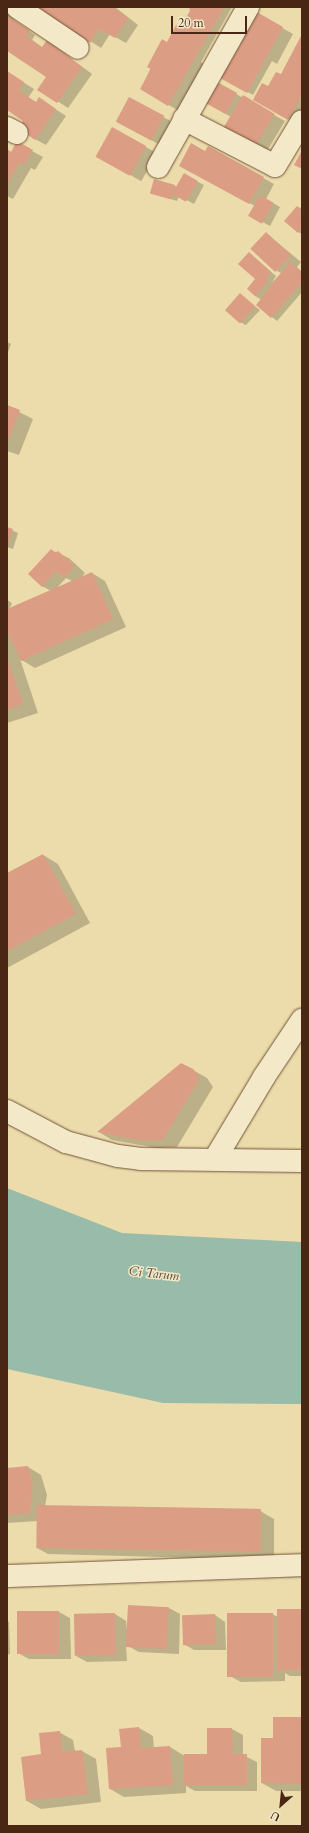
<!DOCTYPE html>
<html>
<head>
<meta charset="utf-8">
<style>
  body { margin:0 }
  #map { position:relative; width:309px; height:1833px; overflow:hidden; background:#ecdcab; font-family:Cardo,serif }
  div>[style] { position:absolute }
  .water>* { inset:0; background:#99bcaa }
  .shadow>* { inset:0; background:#0003; transform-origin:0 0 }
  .building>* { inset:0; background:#db9d84; transform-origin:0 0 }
  .roads { filter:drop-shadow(0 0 1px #72543a) drop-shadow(0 0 1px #72543a) }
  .street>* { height:22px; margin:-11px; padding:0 11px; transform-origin:11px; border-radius:11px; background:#f3e8c8 }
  span { translate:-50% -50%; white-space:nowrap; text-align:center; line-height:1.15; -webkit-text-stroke:3px #f3e8c8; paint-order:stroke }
  .water-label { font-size:13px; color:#5d4c3a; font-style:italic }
  .frame { position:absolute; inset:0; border:8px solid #492714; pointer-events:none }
  .north { position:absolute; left:261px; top:1785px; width:40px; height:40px; -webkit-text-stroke:3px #f3e8c8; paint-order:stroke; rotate:207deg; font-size:11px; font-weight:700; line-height:16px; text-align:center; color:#492714 }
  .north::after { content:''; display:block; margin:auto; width:14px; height:18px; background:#492714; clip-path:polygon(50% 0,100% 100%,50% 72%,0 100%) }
  .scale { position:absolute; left:171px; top:16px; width:76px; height:18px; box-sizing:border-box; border:2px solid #492714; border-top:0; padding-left:5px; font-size:12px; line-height:14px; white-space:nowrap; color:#492714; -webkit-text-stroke:3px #f3e8c8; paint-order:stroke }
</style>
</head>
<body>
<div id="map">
  <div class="water">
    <div style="clip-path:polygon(7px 1188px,122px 1233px,302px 1242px,302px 1404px,163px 1403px,7px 1369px)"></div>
  </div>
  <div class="shadow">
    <div style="clip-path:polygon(37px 7px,115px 7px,138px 25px,126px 43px,110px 34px,101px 48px)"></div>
    <div style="clip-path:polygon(192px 7px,232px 7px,201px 62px,205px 65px,179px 111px,141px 89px,163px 41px,197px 60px,168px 41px,181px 29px)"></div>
    <div style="clip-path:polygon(7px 11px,15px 17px,12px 20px,35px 35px,32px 40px,43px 48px,47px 41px,92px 74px,68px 108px,39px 89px,47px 77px,7px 49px)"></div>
    <div style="clip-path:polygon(256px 13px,293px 34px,277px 64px,272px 61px,253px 95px,221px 77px,241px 45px)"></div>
    <div style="clip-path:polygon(302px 60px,302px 120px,299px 125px,254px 100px,286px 97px,281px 75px)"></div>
    <div style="clip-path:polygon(7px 72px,34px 89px,28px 98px,37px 103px,40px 99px,66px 116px,46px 145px,35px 139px,24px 121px,7px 109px)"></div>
    <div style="clip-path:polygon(211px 80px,285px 121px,262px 159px,231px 117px,200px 99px)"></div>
    <div style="left:129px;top:98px;width:51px;height:26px;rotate:29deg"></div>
    <div style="left:113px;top:128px;width:51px;height:32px;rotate:30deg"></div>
    <div style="clip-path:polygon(17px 143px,43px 157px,35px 170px,31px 168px,13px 199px,7px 196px,7px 150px,12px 153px)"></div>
    <div style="clip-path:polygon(205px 152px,244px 167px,274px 184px,266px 199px,280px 207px,270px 226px,250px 215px,255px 206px,236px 196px)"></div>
    <div style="clip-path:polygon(184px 175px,204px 185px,194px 204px,179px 196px,177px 201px,152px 193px,175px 186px,177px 187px)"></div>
    <div style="clip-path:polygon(298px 207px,302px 209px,302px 234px,298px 232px)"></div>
    <div style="clip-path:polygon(266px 233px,301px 262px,297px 267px,302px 272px,302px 292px,277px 321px,257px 305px,262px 300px,255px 296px,257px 279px,249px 253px,276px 276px,272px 283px,281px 273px,277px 271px)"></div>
    <div style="clip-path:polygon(240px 295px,260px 310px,246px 325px,240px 322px)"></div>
    <div style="clip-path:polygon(7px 342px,11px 344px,7px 355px)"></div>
    <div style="clip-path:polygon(7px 406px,33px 419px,19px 455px,7px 451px)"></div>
    <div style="clip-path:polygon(7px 528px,18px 533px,13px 549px,7px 547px)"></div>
    <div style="clip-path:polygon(evenodd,51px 550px,69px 558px,85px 573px,81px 578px,92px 573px,105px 581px,126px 627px,35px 668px,20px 659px,38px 713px,7px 723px,7px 600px,12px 603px,9px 610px,51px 591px,42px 586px,51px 550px,66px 578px,72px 581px,56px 589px,66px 578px)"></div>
    <div style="clip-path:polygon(43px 855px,58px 864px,90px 923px,7px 968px,7px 874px)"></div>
    <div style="clip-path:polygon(193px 1070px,207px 1078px,213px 1087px,177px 1147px,157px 1148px,112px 1140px,99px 1132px)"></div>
    <div style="clip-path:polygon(28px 1467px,41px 1475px,47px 1495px,45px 1506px,260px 1511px,274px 1519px,274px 1560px,48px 1554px,37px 1548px,38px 1521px,7px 1523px,7px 1469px)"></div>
    <div style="clip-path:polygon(129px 1606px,169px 1608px,180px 1614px,179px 1654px,139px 1652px,126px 1645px,127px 1661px,87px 1662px,76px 1656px,115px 1614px,126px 1621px,128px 1642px)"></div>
    <div style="clip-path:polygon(302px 1610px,302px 1676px,290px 1676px,285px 1673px,285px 1681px,241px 1682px,230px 1676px,272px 1614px,278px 1617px)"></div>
    <div style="clip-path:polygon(18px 1612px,59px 1612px,70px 1618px,71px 1659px,29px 1659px,18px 1653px)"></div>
    <div style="clip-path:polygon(215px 1615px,225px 1622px,226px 1650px,194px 1650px,184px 1644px)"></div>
    <div style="clip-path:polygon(7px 1621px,9px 1622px,10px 1654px,7px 1655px)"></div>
    <div style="clip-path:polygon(302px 1718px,302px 1791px,276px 1791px,262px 1783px,274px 1739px)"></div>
    <div style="clip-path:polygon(139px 1728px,153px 1736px,154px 1749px,170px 1747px,183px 1755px,208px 1755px,232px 1729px,243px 1735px,243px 1755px,257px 1762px,257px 1791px,195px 1791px,186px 1786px,186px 1793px,124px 1797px,110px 1789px,122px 1748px)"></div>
    <div style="clip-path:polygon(59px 1732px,73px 1740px,75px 1751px,82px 1751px,96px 1759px,101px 1802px,41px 1809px,27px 1801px,42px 1755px)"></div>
  </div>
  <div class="building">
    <div style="clip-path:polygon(35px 7px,113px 7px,128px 18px,115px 38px,99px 29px,90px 43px)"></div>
    <div style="clip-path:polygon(189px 7px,224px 7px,168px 106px,140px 89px,151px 69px,147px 67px,162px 39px,167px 42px,176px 25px,180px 28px,190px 11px)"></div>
    <div style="clip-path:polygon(255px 11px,283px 27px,247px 93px,220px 78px,240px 45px,238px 43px)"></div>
    <div style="clip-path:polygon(10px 17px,30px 31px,26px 36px,42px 47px,47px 40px,82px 67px,57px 103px,37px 90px,46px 77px,7px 51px,7px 21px)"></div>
    <div style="clip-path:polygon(302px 34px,302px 95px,288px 120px,253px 100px,262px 83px,268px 86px,276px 72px,281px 74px)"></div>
    <div style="clip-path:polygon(7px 71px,24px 82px,18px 90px,36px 102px,39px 97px,56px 109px,35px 140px,18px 128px,23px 121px,7px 110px)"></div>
    <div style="left:210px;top:78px;width:31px;height:24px;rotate:29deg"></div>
    <div style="left:243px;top:95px;width:37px;height:47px;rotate:31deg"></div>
    <div style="left:129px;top:97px;width:40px;height:28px;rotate:28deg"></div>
    <div style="left:112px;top:127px;width:39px;height:34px;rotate:29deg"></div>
    <div style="clip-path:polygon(17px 141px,33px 150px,24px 165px,20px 162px,7px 184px,7px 149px,11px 152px)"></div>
    <div style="clip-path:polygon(191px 143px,205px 151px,208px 146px,264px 177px,249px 204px,179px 166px)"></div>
    <div style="clip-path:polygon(301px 152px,302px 152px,302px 169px,294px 165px)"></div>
    <div style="left:184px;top:173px;width:16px;height:24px;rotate:30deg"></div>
    <div style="left:154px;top:179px;width:22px;height:15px;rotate:16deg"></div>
    <div style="left:260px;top:195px;width:16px;height:24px;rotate:30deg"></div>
    <div style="clip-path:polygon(297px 206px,302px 210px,302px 228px,298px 233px,284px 221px)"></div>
    <div style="left:266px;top:232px;width:34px;height:23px;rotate:43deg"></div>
    <div style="clip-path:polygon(249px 252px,271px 272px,265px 278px,269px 281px,255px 296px,247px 289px,255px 279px,238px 264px)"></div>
    <div style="clip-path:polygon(290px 262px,302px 272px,302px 282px,271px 318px,256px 305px)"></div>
    <div style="left:240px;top:293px;width:20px;height:23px;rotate:41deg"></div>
    <div style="clip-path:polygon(7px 405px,20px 410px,7px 444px)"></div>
    <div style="clip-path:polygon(7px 527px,13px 529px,7px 547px)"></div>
    <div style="clip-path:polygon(51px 549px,55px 553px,58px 551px,75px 566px,64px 578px,56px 571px,42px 587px,28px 574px)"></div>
    <div style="clip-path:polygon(92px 572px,113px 619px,21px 661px,7px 631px,7px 609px)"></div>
    <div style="clip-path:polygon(7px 657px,23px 704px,7px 710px)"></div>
    <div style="clip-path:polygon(43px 854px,76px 914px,7px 951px,7px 873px)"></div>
    <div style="clip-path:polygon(181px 1063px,193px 1069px,200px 1078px,163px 1140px,143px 1141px,97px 1132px)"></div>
    <div style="clip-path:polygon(28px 1466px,33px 1486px,30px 1513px,7px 1515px,7px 1468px)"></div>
    <div style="left:37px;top:1505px;width:224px;height:43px;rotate:1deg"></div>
    <div style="left:128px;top:1605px;width:41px;height:42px;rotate:3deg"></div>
    <div style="left:277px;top:1609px;width:25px;height:61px"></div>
    <div style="left:17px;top:1611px;width:42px;height:43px"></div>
    <div style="left:115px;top:1613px;width:42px;height:41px;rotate:89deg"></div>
    <div style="left:227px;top:1613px;width:46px;height:64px"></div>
    <div style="left:215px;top:1614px;width:30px;height:33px;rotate:88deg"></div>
    <div style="clip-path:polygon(273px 1717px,302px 1717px,302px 1784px,261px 1783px,261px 1738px,273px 1738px)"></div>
    <div style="clip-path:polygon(139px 1727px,141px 1748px,170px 1746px,173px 1785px,109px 1789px,106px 1748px,121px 1747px,119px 1729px)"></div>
    <div style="clip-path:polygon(207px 1728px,232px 1728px,233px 1754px,247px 1754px,247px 1785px,184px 1785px,184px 1754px,207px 1754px)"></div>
    <div style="clip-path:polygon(60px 1731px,62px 1752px,82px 1750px,88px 1794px,26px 1801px,21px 1757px,41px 1754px,39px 1733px)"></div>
  </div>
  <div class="roads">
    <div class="street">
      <div style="left:17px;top:7px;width:73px;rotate:33.9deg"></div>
      <div style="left:184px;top:119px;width:102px;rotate:27.3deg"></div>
      <div style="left:275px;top:166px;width:52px;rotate:-59deg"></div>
      <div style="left:7px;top:128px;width:11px;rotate:27deg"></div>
      <div style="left:158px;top:167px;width:184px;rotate:-60.6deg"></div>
      <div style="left:7px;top:1111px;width:67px;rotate:27.7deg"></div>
      <div style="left:66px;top:1142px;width:54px;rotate:15.1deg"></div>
      <div style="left:118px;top:1156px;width:23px;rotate:7deg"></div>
      <div style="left:141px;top:1159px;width:161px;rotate:0.7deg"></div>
      <div style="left:215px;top:1159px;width:96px;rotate:-59.1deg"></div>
      <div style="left:264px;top:1077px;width:69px;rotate:-56.3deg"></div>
      <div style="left:7px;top:1576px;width:295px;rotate:-2.1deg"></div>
    </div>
  </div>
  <div class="water-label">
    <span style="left:154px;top:1274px;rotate:6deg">Ci Tarum</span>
  </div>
  <div class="frame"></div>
  <div class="north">U</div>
  <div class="scale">20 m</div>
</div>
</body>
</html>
